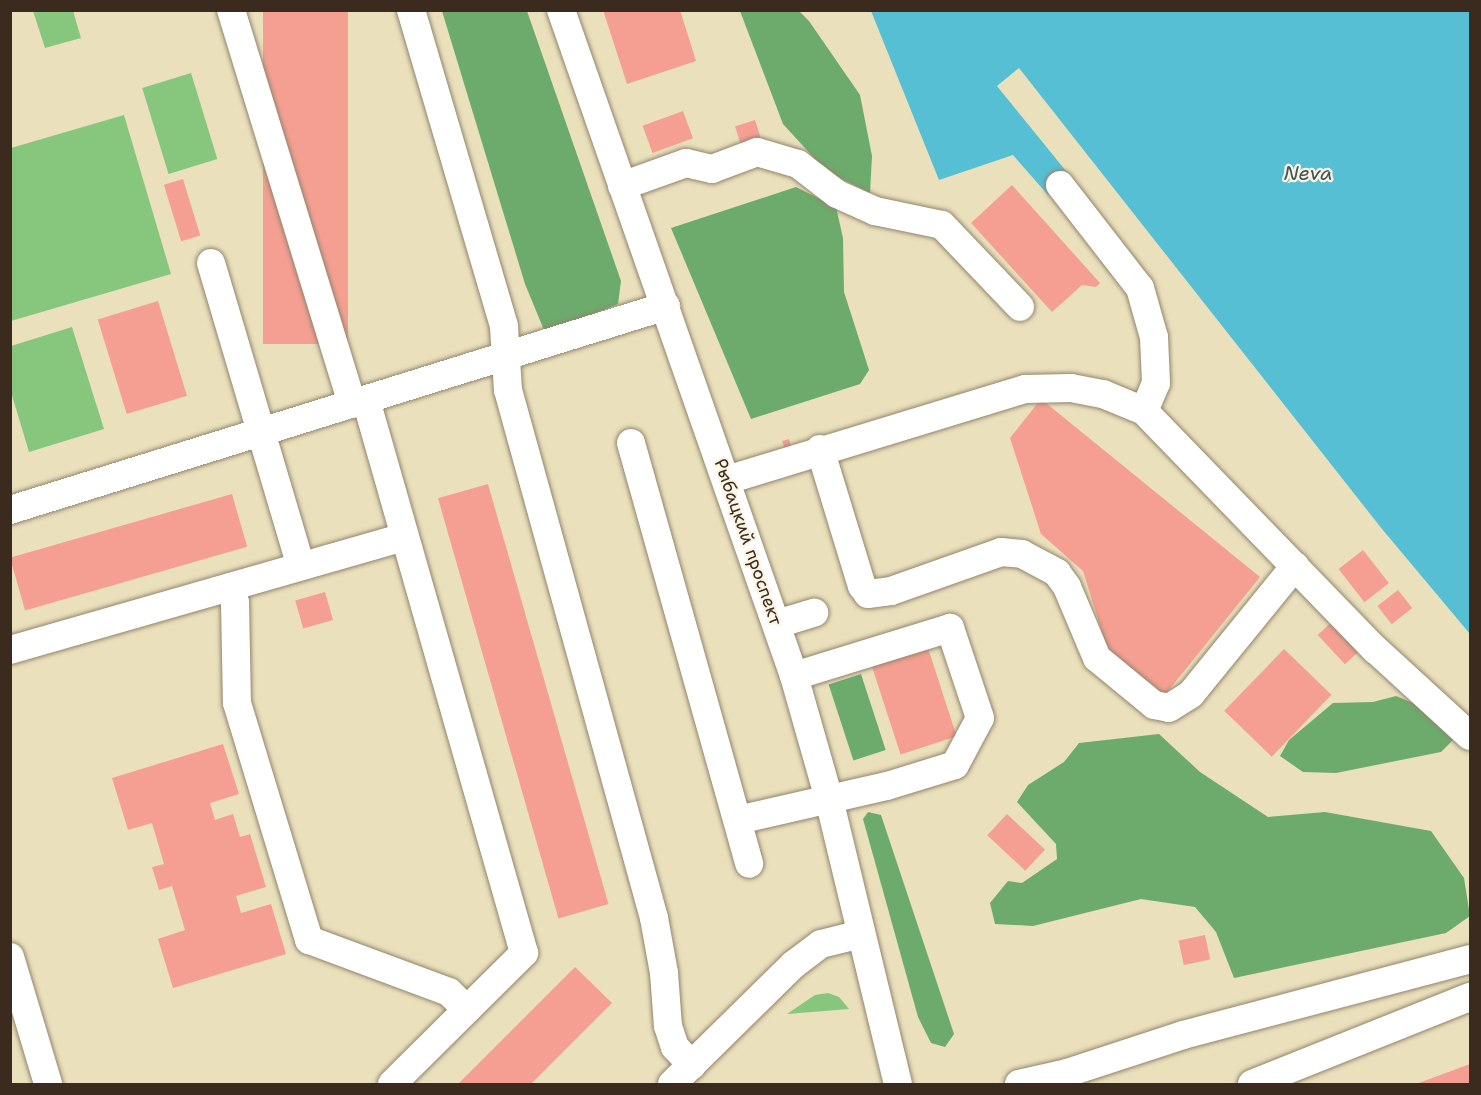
<!DOCTYPE html>
<html>
<head>
<meta charset="utf-8">
<style>
  body { margin:0 }
  #map { position:relative; width:1481px; height:1095px; overflow:hidden; background:#eae0bc; font-family:"Shantell Sans",sans-serif }
  div>[style] { position:absolute }
  .green>* { inset:0; background:#86c67d; transform-origin:0 0 }
  .forest>* { inset:0; background:#6cab6c; transform-origin:0 0 }
  .water>* { inset:0; background:#57bfd4 }
  .building>* { inset:0; background:#f59f92; transform-origin:0 0 }
  .roads { filter:drop-shadow(0 0 2px #92856d) drop-shadow(0 0 2px #92856d) }
  .minor>* { height:28px; margin:-14px; padding:0 14px; transform-origin:14px; border-radius:14px; background:#fff }
  span { translate:-50% -50%; white-space:nowrap; text-align:center; line-height:1.15; -webkit-text-stroke:4.5px #fcf5e5; paint-order:stroke }
  .street-label { font-size:18px; color:#3b2a1e }
  .water-label { font-size:20px; color:#435755; font-style:italic }
  .frame { position:absolute; inset:0; border:12px solid #3b2a1e; pointer-events:none }
</style>
</head>
<body>
<div id="map">
  <div class="green">
    <div style="clip-path:polygon(33px 11px,73px 11px,81px 38px,45px 48px)"></div>
    <div style="left:191px;top:73px;width:90px;height:51px;rotate:73deg"></div>
    <div style="clip-path:polygon(124px 115px,171px 274px,11px 321px,11px 148px)"></div>
    <div style="clip-path:polygon(72px 327px,104px 429px,29px 452px,11px 392px,11px 346px)"></div>
    <div style="clip-path:polygon(828px 993px,839px 997px,849px 1009px,787px 1014px,815px 995px)"></div>
  </div>
  <div class="forest">
    <div style="clip-path:polygon(442px 11px,527px 11px,621px 281px,618px 304px,564px 326px,544px 330px,525px 284px)"></div>
    <div style="clip-path:polygon(740px 11px,799px 11px,809px 21px,860px 95px,872px 156px,870px 193px,826px 171px,783px 124px)"></div>
    <div style="clip-path:polygon(796px 187px,836px 207px,843px 238px,844px 292px,869px 370px,860px 384px,751px 419px,671px 228px)"></div>
    <div style="left:861px;top:674px;width:80px;height:34px;rotate:72deg"></div>
    <div style="clip-path:polygon(1396px 696px,1418px 705px,1453px 740px,1441px 752px,1336px 773px,1303px 772px,1280px 756px,1289px 740px,1333px 703px,1373px 702px)"></div>
    <div style="clip-path:polygon(1159px 734px,1200px 772px,1268px 817px,1325px 812px,1431px 831px,1464px 878px,1470px 916px,1446px 933px,1234px 978px,1216px 932px,1195px 907px,1141px 899px,1033px 926px,995px 924px,990px 903px,1008px 881px,1022px 883px,1057px 859px,1056px 844px,1017px 802px,1028px 785px,1064px 762px,1079px 743px)"></div>
    <div style="clip-path:polygon(868px 812px,881px 815px,954px 1034px,945px 1047px,931px 1043px,918px 1017px,863px 819px)"></div>
  </div>
  <div class="water">
    <div style="clip-path:polygon(871px 11px,1470px 11px,1470px 634px,1382px 529px,1019px 68px,997px 86px,1070px 176px,1048px 195px,1013px 155px,939px 180px)"></div>
  </div>
  <div class="building">
    <div style="left:263px;top:10px;width:85px;height:334px"></div>
    <div style="clip-path:polygon(603px 10px,680px 10px,696px 61px,627px 84px)"></div>
    <div style="left:683px;top:111px;width:29px;height:43px;rotate:70deg"></div>
    <div style="left:755px;top:120px;width:25px;height:21px;rotate:72deg"></div>
    <div style="left:183px;top:179px;width:59px;height:20px;rotate:73deg"></div>
    <div style="clip-path:polygon(1012px 185px,1100px 283px,1096px 287px,1082px 285px,1052px 312px,971px 223px)"></div>
    <div style="left:158px;top:301px;width:99px;height:63px;rotate:73deg"></div>
    <div style="clip-path:polygon(1041px 399px,1260px 577px,1164px 696px,1108px 651px,1083px 571px,1041px 534px,1010px 438px)"></div>
    <div style="clip-path:polygon(789px 439px,791px 447px,785px 449px,782px 441px)"></div>
    <div style="left:488px;top:484px;width:437px;height:52px;rotate:74deg"></div>
    <div style="left:232px;top:494px;width:55px;height:231px;rotate:74deg"></div>
    <div style="left:1363px;top:550px;width:42px;height:31px;rotate:52deg"></div>
    <div style="left:1398px;top:590px;width:23px;height:26px;rotate:52deg"></div>
    <div style="left:325px;top:592px;width:29px;height:31px;rotate:74deg"></div>
    <div style="left:1336px;top:618px;width:40px;height:25px;rotate:47deg"></div>
    <div style="left:927px;top:645px;width:96px;height:59px;rotate:72deg"></div>
    <div style="left:1284px;top:649px;width:66px;height:86px;rotate:44deg"></div>
    <div style="clip-path:polygon(223px 744px,239px 794px,210px 803px,215px 820px,233px 814px,240px 837px,250px 834px,266px 887px,236px 896px,241px 913px,271px 904px,286px 954px,173px 988px,158px 939px,185px 930px,172px 886px,159px 890px,152px 867px,164px 864px,152px 823px,128px 830px,112px 778px)"></div>
    <div style="left:1007px;top:814px;width:52px;height:29px;rotate:43deg"></div>
    <div style="left:1205px;top:935px;width:25px;height:27px;rotate:78deg"></div>
    <div style="clip-path:polygon(575px 967px,612px 1003px,531px 1084px,458px 1084px)"></div>
    <div style="clip-path:polygon(1470px 1064px,1470px 1084px,1416px 1084px)"></div>
  </div>
  <div class="roads">
    <div class="minor">
      <div style="left:231px;top:10px;width:412px;rotate:72.9deg"></div>
      <div style="left:411px;top:10px;width:330px;rotate:73.6deg"></div>
      <div style="left:504px;top:327px;width:63px;rotate:86.4deg"></div>
      <div style="left:508px;top:390px;width:548px;rotate:74.54deg"></div>
      <div style="left:654px;top:918px;width:56px;rotate:79.7deg"></div>
      <div style="left:664px;top:973px;width:53px;rotate:85.7deg"></div>
      <div style="left:668px;top:1026px;width:22px;rotate:72deg"></div>
      <div style="left:675px;top:1047px;width:25px;rotate:47deg"></div>
      <div style="left:561px;top:10px;width:706px;rotate:70.72deg"></div>
      <div style="left:794px;top:676px;width:128px;rotate:74.1deg"></div>
      <div style="left:829px;top:799px;width:293px;rotate:76.4deg"></div>
      <div style="left:1060px;top:185px;width:130px;rotate:52.2deg"></div>
      <div style="left:1140px;top:288px;width:51px;rotate:74.1deg"></div>
      <div style="left:1154px;top:337px;width:46px;rotate:87.5deg"></div>
      <div style="left:1156px;top:383px;width:30px;rotate:113deg"></div>
      <div style="left:622px;top:186px;width:68px;rotate:-19.8deg"></div>
      <div style="left:686px;top:163px;width:27px;rotate:13deg"></div>
      <div style="left:712px;top:169px;width:48px;rotate:-20.7deg"></div>
      <div style="left:757px;top:152px;width:43px;rotate:16.3deg"></div>
      <div style="left:798px;top:164px;width:49px;rotate:37.6deg"></div>
      <div style="left:837px;top:194px;width:42px;rotate:24.1deg"></div>
      <div style="left:875px;top:211px;width:68px;rotate:11.8deg"></div>
      <div style="left:942px;top:225px;width:113px;rotate:46.4deg"></div>
      <div style="left:211px;top:263px;width:316px;rotate:73.5deg"></div>
      <div style="left:366px;top:400px;width:575px;rotate:74.05deg"></div>
      <div style="left:524px;top:953px;width:186px;rotate:135.2deg"></div>
      <div style="left:631px;top:443px;width:437px;rotate:74.3deg"></div>
      <div style="left:820px;top:449px;width:143px;rotate:73deg"></div>
      <div style="left:862px;top:586px;width:10px;rotate:53deg"></div>
      <div style="left:868px;top:594px;width:23px;rotate:-7deg"></div>
      <div style="left:891px;top:591px;width:117px;rotate:-19.5deg"></div>
      <div style="left:1001px;top:552px;width:21px;rotate:5deg"></div>
      <div style="left:1022px;top:554px;width:40px;rotate:28deg"></div>
      <div style="left:1057px;top:573px;width:17px;rotate:54deg"></div>
      <div style="left:1067px;top:587px;width:77px;rotate:67.1deg"></div>
      <div style="left:1097px;top:658px;width:74px;rotate:39.5deg"></div>
      <div style="left:1154px;top:705px;width:15px;rotate:11deg"></div>
      <div style="left:1169px;top:708px;width:26px;rotate:-32deg"></div>
      <div style="left:1191px;top:694px;width:165px;rotate:-50.9deg"></div>
      <div style="left:727px;top:480px;width:312px;rotate:-17deg"></div>
      <div style="left:1025px;top:389px;width:46px;rotate:-1.2deg"></div>
      <div style="left:1071px;top:388px;width:33px;rotate:11deg"></div>
      <div style="left:1103px;top:394px;width:44px;rotate:22.5deg"></div>
      <div style="left:1144px;top:411px;width:333px;rotate:45.9deg"></div>
      <div style="left:1376px;top:650px;width:127px;rotate:42.5deg"></div>
      <div style="left:10px;top:510px;width:687px;rotate:-17.27deg"></div>
      <div style="left:230px;top:587px;width:16px;rotate:72deg"></div>
      <div style="left:235px;top:602px;width:101px;rotate:88.9deg"></div>
      <div style="left:237px;top:703px;width:248px;rotate:73.1deg"></div>
      <div style="left:309px;top:940px;width:149px;rotate:20.4deg"></div>
      <div style="left:449px;top:992px;width:25px;rotate:45deg"></div>
      <div style="left:777px;top:624px;width:39px;rotate:-17deg"></div>
      <div style="left:10px;top:650px;width:410px;rotate:-16deg"></div>
      <div style="left:738px;top:820px;width:153px;rotate:-12.9deg"></div>
      <div style="left:887px;top:786px;width:71px;rotate:-17.2deg"></div>
      <div style="left:955px;top:765px;width:53px;rotate:-62deg"></div>
      <div style="left:980px;top:718px;width:95px;rotate:-108.4deg"></div>
      <div style="left:950px;top:628px;width:163px;rotate:162.9deg"></div>
      <div style="left:10px;top:957px;width:133px;rotate:73.3deg"></div>
      <div style="left:672px;top:1084px;width:170px;rotate:-44.5deg"></div>
      <div style="left:793px;top:965px;width:35px;rotate:-37deg"></div>
      <div style="left:821px;top:944px;width:41px;rotate:-14deg"></div>
      <div style="left:1019px;top:1084px;width:49px;rotate:-12.9deg"></div>
      <div style="left:1067px;top:1073px;width:122px;rotate:-18.1deg"></div>
      <div style="left:1183px;top:1035px;width:297px;rotate:-14.8deg"></div>
      <div style="left:1252px;top:1084px;width:235px;rotate:-21.8deg"></div>
    </div>
  </div>
  <div class="street-label">
    <span style="left:748px;top:542px;rotate:71deg">Рыбацкий проспект</span>
  </div>
  <div class="water-label">
    <span style="left:1308px;top:173px">Neva</span>
  </div>
  <div class="frame"></div>
</div>
</body>
</html>
